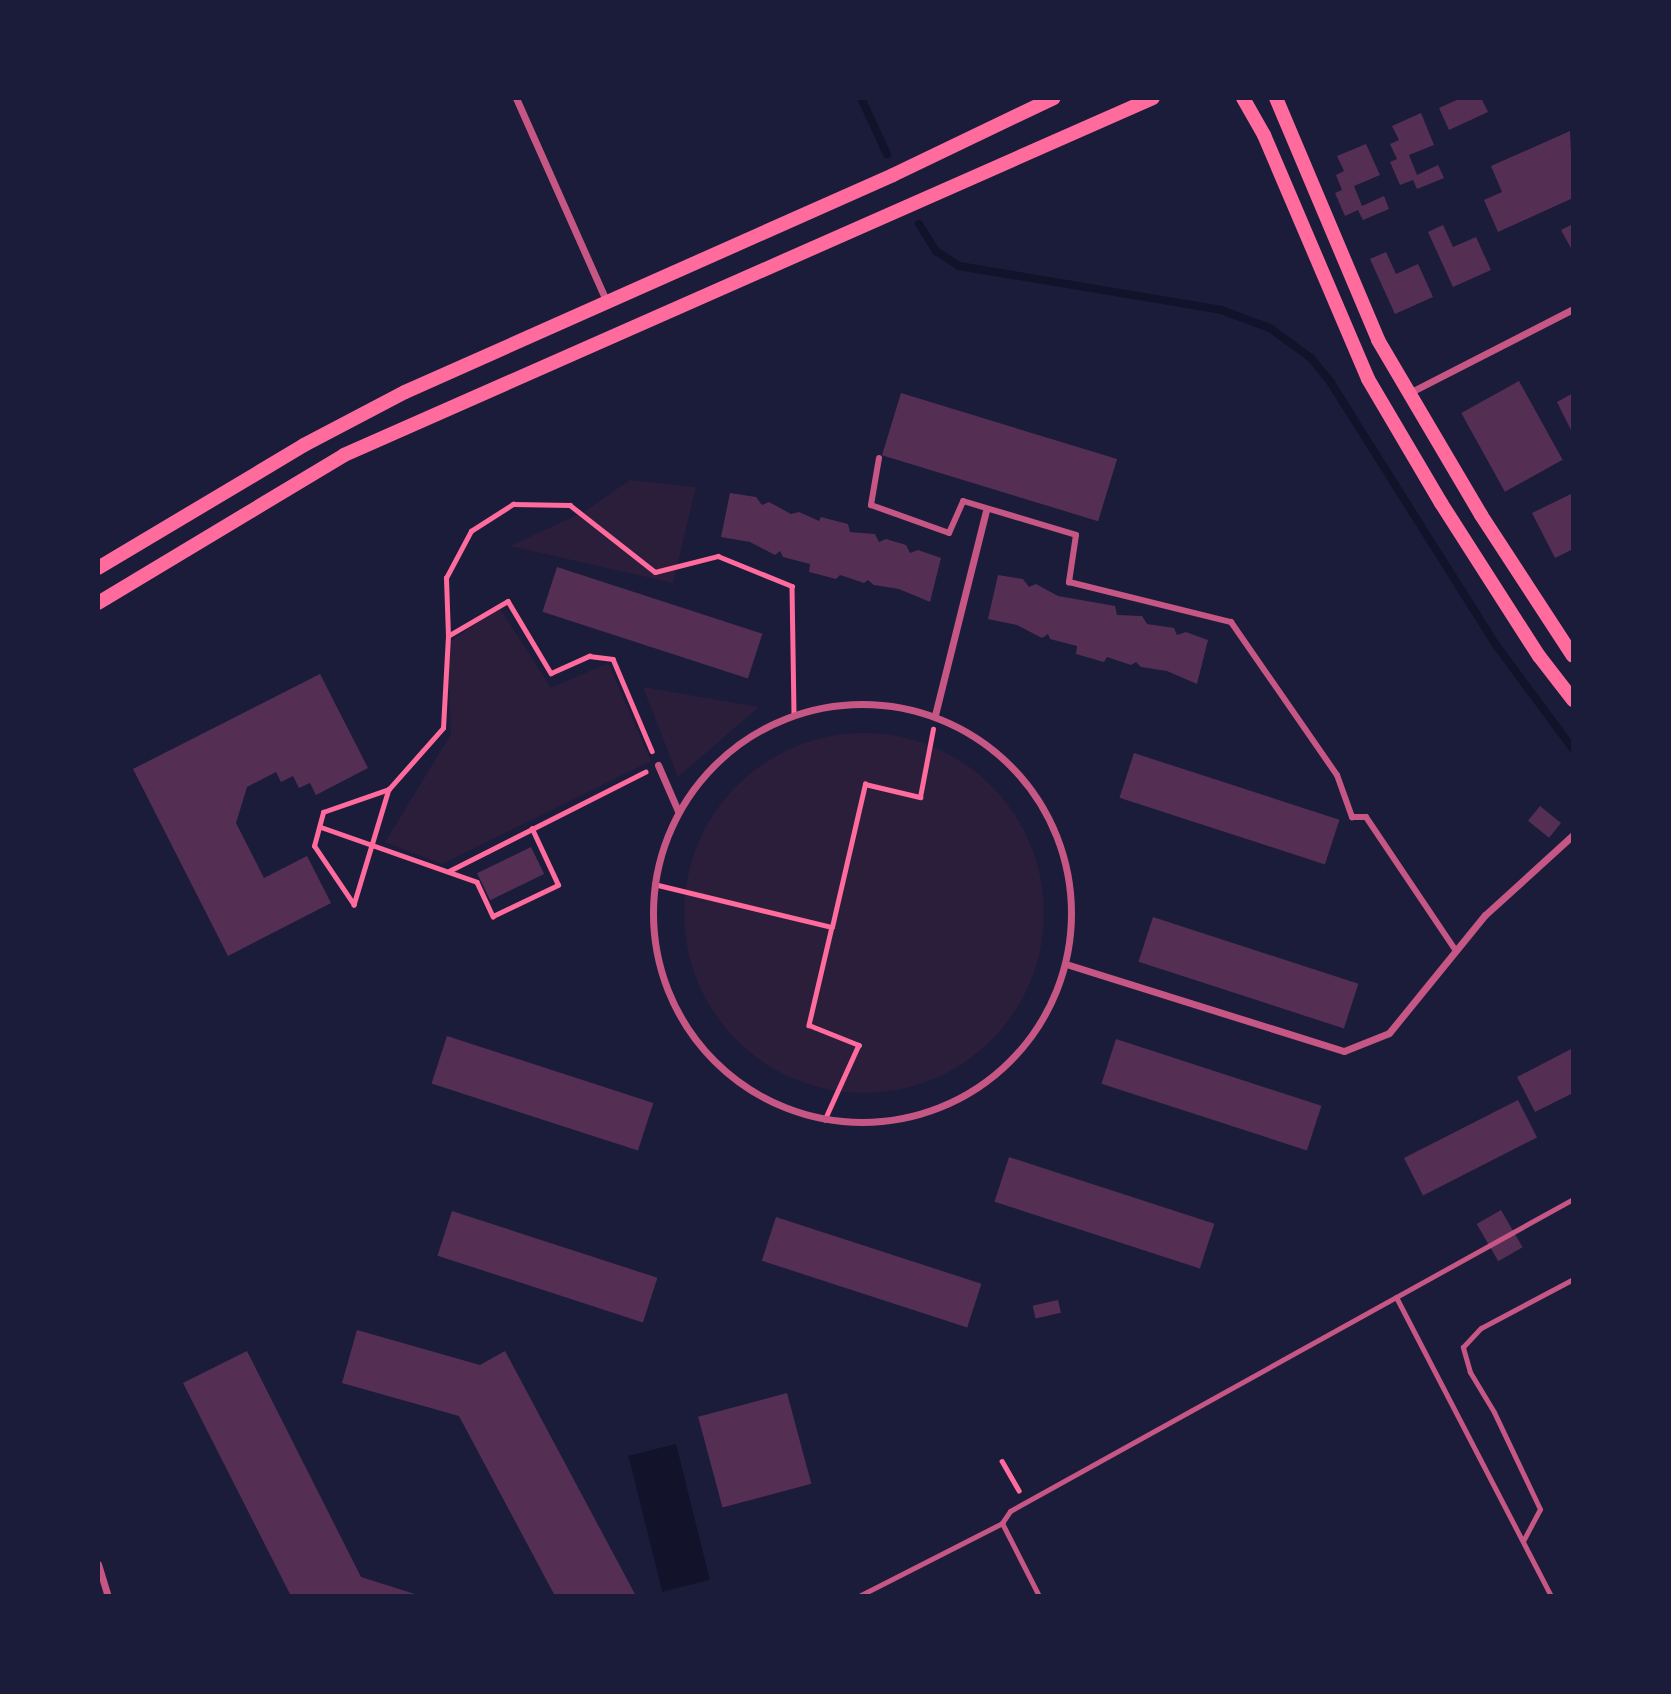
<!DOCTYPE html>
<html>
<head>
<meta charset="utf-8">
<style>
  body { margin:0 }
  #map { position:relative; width:1671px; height:1694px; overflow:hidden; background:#1b1b3a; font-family:"IBM Plex Sans",sans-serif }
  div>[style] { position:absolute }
  .green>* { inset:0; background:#2a1e3b }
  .round { border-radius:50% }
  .water>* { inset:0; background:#12122b; transform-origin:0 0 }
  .stream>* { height:8px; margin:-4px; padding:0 4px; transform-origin:4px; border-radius:4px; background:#12122b }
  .building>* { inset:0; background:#542f53; transform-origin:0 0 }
  .path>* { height:4.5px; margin:-2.25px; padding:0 2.25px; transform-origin:2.25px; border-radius:2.25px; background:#ff6b9d }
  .service>* { height:5px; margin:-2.5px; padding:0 2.5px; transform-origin:2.5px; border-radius:2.5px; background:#c65784 }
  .pedestrian>* { height:6px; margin:-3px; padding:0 3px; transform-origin:3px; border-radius:3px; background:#c65784 }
  .minor>* { height:7px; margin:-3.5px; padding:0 3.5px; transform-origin:3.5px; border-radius:3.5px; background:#c65784 }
  .minor>.ring { margin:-3.5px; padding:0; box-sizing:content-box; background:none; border:7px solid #c65784; border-radius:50% }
  .secondary>* { height:14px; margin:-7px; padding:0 7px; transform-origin:7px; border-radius:7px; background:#ff6b9d }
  span { translate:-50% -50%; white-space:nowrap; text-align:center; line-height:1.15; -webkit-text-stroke:5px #1b1b3a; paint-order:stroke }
  .frame { position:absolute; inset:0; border:100px solid #1b1b3a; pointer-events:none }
</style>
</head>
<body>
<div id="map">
  <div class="green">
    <div style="clip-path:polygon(630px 480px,696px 487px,673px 583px,510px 546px,582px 513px)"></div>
    <div style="clip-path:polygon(499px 607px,551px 688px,608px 663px,651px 761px,442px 864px,385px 842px,451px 734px,447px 644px)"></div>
    <div style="clip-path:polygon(643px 687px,759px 707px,678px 777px)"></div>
    <div class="round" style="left:684px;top:733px;width:360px;height:360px"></div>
  </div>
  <div class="water">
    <div style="left:676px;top:1444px;width:140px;height:49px;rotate:76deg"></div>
  </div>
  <div class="stream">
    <div style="left:861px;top:98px;width:62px;rotate:65.1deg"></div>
    <div style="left:919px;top:224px;width:32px;rotate:58deg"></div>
    <div style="left:936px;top:251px;width:27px;rotate:33deg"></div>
    <div style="left:959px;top:266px;width:266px;rotate:9.5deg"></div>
    <div style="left:1221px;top:310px;width:52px;rotate:20.2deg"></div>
    <div style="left:1270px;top:328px;width:51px;rotate:36.2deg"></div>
    <div style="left:1311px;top:358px;width:32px;rotate:51deg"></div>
    <div style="left:1331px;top:383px;width:310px;rotate:57.8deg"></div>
    <div style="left:1496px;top:645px;width:129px;rotate:53.5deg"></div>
  </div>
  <div class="building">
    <div style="clip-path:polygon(1461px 98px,1481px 98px,1488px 112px,1449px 130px,1439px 108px)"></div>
    <div style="clip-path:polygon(1421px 113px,1434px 145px,1409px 155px,1417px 175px,1438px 165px,1444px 178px,1417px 189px,1413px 180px,1400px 185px,1390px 162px,1397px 159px,1390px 144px,1399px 140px,1392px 126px)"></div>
    <div style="clip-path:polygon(1570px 131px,1573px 198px,1498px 232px,1484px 200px,1502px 192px,1491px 166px)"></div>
    <div style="clip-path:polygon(1366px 144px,1380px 175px,1354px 186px,1362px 206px,1384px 196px,1389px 209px,1363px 220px,1358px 210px,1345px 216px,1335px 193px,1342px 190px,1336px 175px,1344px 171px,1337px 156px)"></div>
    <div style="clip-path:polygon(1573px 224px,1573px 252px,1561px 230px)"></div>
    <div style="clip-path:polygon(1443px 225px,1453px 247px,1476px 237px,1491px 270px,1453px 287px,1428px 232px)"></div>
    <div style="clip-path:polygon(1386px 252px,1396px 274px,1418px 264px,1433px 297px,1395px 314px,1370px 259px)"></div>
    <div style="left:1519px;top:381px;width:90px;height:66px;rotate:61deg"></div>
    <div style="left:901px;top:393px;width:226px;height:65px;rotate:17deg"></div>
    <div style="clip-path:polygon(1573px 393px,1573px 434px,1557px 402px)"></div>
    <div style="clip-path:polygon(730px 493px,756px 497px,762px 505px,769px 502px,791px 514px,799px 512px,819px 521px,821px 517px,848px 524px,850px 532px,875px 534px,879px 542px,886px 539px,906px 545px,910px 553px,918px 550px,941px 558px,930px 602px,899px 589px,874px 585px,868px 580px,864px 583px,840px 575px,836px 579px,809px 572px,810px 564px,783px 557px,780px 551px,775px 555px,750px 542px,721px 537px)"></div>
    <div style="clip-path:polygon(1573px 493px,1573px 549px,1555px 558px,1532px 513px)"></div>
    <div style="left:557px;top:567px;width:216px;height:47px;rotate:18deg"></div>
    <div style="clip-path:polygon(998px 575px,1023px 579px,1029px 587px,1036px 584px,1058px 596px,1115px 606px,1117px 615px,1142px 616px,1147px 624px,1174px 628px,1177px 635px,1186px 632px,1208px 640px,1197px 684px,1167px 671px,1141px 667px,1136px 662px,1131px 665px,1107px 657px,1104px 662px,1076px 654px,1077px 646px,1050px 639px,1048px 634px,1042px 638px,1017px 625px,988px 619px)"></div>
    <div style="clip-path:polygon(320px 674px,368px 768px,316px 795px,310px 783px,299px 788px,293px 776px,281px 782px,276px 772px,247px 787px,236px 823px,264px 878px,307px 856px,331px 903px,228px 956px,133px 769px)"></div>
    <div style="left:1134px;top:753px;width:216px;height:47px;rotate:18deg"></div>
    <div style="left:1540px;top:806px;width:27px;height:19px;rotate:39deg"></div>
    <div style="left:531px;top:847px;width:30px;height:60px;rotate:64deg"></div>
    <div style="left:1153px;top:917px;width:216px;height:47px;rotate:18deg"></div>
    <div style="left:447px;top:1036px;width:217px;height:50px;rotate:18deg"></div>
    <div style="left:1116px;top:1039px;width:216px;height:47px;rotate:18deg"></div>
    <div style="clip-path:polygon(1573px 1048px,1573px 1093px,1535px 1112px,1517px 1077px)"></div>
    <div style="left:1518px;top:1100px;width:42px;height:128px;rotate:63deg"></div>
    <div style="left:1009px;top:1157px;width:216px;height:47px;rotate:18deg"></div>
    <div style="left:1501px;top:1210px;width:43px;height:28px;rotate:60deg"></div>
    <div style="left:452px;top:1211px;width:216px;height:47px;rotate:18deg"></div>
    <div style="left:776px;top:1217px;width:216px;height:46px;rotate:18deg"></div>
    <div style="left:1058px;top:1300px;width:13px;height:26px;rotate:77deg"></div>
    <div style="clip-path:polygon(357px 1330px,480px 1365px,505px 1351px,636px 1596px,555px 1596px,459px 1416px,342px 1383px)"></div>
    <div style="clip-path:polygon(247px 1351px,361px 1577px,421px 1596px,291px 1596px,183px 1383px)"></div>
    <div style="left:787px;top:1393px;width:94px;height:92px;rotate:75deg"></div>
  </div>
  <div class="path">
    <div style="left:448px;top:636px;width:58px;rotate:-92deg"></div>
    <div style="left:446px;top:578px;width:53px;rotate:-62deg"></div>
    <div style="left:471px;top:531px;width:50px;rotate:-32.7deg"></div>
    <div style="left:513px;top:504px;width:57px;rotate:1deg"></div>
    <div style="left:570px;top:505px;width:108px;rotate:38.2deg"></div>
    <div style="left:655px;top:572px;width:65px;rotate:-14.3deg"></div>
    <div style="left:718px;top:556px;width:80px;rotate:22.1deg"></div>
    <div style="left:792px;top:586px;width:127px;rotate:89.1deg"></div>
    <div style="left:389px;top:789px;width:121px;rotate:106.8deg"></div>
    <div style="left:354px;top:905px;width:71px;rotate:-124.1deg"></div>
    <div style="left:314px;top:846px;width:35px;rotate:-75deg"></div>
    <div style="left:323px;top:812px;width:70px;rotate:-19.2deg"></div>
    <div style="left:389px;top:789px;width:81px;rotate:-48.5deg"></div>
    <div style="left:443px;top:728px;width:92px;rotate:-86.9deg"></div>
    <div style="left:448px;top:636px;width:69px;rotate:-30.3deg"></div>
    <div style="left:508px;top:601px;width:84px;rotate:59.2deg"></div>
    <div style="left:551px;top:673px;width:42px;rotate:-24.1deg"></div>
    <div style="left:589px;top:656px;width:24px;rotate:7deg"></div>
    <div style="left:613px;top:659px;width:100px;rotate:67deg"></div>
    <div style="left:321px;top:827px;width:165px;rotate:19.4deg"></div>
    <div style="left:477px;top:882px;width:38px;rotate:65deg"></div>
    <div style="left:493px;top:916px;width:72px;rotate:-25.5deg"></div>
    <div style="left:558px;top:885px;width:62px;rotate:-114.9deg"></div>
    <div style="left:449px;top:871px;width:220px;rotate:-26.8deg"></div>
    <div style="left:654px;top:884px;width:183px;rotate:13.6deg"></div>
    <div style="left:832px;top:927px;width:101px;rotate:103.2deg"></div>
    <div style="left:809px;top:1025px;width:54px;rotate:21.8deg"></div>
    <div style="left:859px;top:1045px;width:82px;rotate:114.4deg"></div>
    <div style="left:832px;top:927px;width:147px;rotate:-77deg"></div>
    <div style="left:865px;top:784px;width:57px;rotate:13.3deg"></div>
    <div style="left:920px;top:797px;width:69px;rotate:-79.2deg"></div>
    <div style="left:1002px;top:1461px;width:34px;rotate:60deg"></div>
  </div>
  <div class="service">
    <div style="left:1396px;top:1297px;width:337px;rotate:62.6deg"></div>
    <div style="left:1002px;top:1523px;width:82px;rotate:63.1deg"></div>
    <div style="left:1523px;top:1541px;width:36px;rotate:-62deg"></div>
    <div style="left:1540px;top:1509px;width:107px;rotate:-115.4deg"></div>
    <div style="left:1494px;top:1412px;width:47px;rotate:-121deg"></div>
    <div style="left:1470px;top:1372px;width:26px;rotate:-106deg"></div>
    <div style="left:1463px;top:1347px;width:26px;rotate:-47deg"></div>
    <div style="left:1481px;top:1328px;width:104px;rotate:-28deg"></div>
    <div style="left:859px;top:1596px;width:161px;rotate:-27deg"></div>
    <div style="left:1002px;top:1523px;width:14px;rotate:-56deg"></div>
    <div style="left:1010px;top:1511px;width:644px;rotate:-28.99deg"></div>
  </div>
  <div class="pedestrian">
    <div style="left:879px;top:458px;width:48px;rotate:99.7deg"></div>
    <div style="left:871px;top:505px;width:83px;rotate:19.7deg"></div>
    <div style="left:949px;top:533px;width:35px;rotate:-66deg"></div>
    <div style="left:963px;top:501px;width:118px;rotate:16.7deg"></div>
    <div style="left:1076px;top:535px;width:48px;rotate:98.5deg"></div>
    <div style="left:1069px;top:582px;width:167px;rotate:13.9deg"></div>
    <div style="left:1231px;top:622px;width:186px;rotate:55.3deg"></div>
    <div style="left:1337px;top:775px;width:45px;rotate:70.3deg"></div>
    <div style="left:1352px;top:817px;width:14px"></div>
    <div style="left:1366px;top:817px;width:161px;rotate:56.1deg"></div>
  </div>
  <div class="minor">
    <div style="left:516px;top:98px;width:223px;rotate:66deg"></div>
    <div style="left:1409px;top:393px;width:184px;rotate:-27.1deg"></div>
    <div class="ring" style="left:653px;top:704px;width:411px;height:411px"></div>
    <div style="left:935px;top:715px;width:210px;rotate:-76deg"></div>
    <div style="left:658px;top:765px;width:50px;rotate:66.5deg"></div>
    <div style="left:1066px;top:964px;width:291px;rotate:17.4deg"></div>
    <div style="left:1344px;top:1051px;width:48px;rotate:-21.8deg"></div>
    <div style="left:1389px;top:1033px;width:152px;rotate:-50.9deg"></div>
    <div style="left:1485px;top:915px;width:119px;rotate:-42.3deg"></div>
    <div style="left:98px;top:1564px;width:34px;rotate:73deg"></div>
  </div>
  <div class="secondary">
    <div style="left:1243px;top:98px;width:43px;rotate:60.4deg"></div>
    <div style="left:1264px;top:135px;width:265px;rotate:66.9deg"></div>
    <div style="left:1368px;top:379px;width:144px;rotate:59.5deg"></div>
    <div style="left:1441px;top:503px;width:182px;rotate:57.4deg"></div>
    <div style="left:1539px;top:656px;width:56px;rotate:52.3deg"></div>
    <div style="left:1276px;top:98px;width:263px;rotate:67.1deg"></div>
    <div style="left:1378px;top:340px;width:203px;rotate:59.5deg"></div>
    <div style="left:1481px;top:515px;width:168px;rotate:56.9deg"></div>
    <div style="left:98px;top:568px;width:240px;rotate:-30.8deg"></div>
    <div style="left:304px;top:445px;width:114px;rotate:-27.7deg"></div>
    <div style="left:405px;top:392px;width:534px;rotate:-23.97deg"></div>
    <div style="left:893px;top:175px;width:178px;rotate:-25.6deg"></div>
    <div style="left:98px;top:603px;width:287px;rotate:-31deg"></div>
    <div style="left:344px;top:455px;width:884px;rotate:-23.81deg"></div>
  </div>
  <div class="frame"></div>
</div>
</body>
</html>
